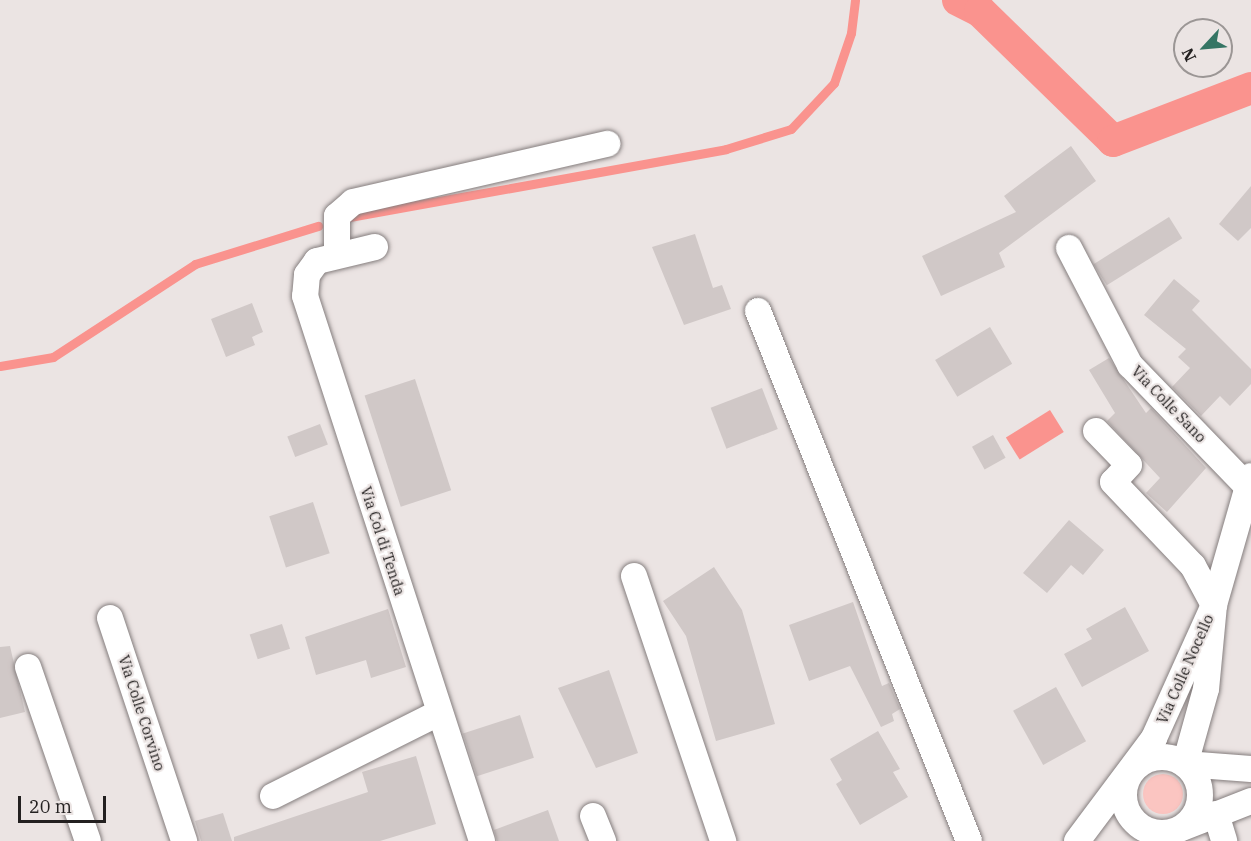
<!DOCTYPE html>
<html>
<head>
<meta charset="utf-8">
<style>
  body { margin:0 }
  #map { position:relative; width:1251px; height:841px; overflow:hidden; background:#ebe4e3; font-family:"IBM Plex Serif",serif }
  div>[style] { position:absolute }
  .green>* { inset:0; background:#fbc5c1 }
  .round { border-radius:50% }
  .water>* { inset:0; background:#fa938e; transform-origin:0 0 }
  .stream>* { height:9px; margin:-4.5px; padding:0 4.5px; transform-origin:4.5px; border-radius:4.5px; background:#fa938e }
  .canal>* { height:32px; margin:-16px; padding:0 16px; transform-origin:16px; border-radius:16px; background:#fa938e }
  .building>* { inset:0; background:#d0c8c7; transform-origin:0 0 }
  .roads { filter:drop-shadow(0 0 2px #857e7e) drop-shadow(0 0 2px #857e7e) }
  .minor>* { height:26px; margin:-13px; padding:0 13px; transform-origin:13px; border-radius:13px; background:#fff }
  .minor>.ring { margin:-13px; padding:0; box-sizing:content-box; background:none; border:26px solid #fff; border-radius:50% }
  span { translate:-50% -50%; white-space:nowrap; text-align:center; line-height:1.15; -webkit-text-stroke:4.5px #ebe4e3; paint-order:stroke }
  .street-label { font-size:15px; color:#232020 }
  .north { position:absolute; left:1173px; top:18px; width:60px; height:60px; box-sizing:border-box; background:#ebe4e3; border:2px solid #9b9695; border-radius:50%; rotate:244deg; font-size:16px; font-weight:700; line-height:24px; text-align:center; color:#232020 }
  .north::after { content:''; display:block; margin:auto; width:21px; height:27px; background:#357564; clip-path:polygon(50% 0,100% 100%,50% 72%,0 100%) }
  .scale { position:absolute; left:18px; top:796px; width:88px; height:27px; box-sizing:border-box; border:3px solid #232020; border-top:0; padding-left:8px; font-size:18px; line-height:21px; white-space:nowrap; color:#232020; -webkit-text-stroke:4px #ebe4e3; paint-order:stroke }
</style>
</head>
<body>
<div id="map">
  <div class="green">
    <div class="round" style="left:1143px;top:774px;width:40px;height:40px"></div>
  </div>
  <div class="water">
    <div style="left:1050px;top:410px;width:26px;height:52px;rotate:58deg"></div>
  </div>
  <div class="stream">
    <div style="left:344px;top:218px;width:388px;rotate:-10.2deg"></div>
    <div style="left:726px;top:149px;width:68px;rotate:-17.1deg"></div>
    <div style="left:791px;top:129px;width:63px;rotate:-46.9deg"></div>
    <div style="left:834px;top:83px;width:53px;rotate:-71.2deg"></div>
    <div style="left:851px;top:33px;width:33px;rotate:-83deg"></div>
    <div style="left:0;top:366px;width:54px;rotate:-9.6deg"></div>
    <div style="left:53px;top:357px;width:170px;rotate:-33.2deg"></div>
    <div style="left:195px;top:264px;width:129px;rotate:-17.2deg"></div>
  </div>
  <div class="canal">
    <div style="left:958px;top:0;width:25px;rotate:27deg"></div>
    <div style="left:980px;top:11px;width:186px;rotate:44.3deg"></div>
    <div style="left:1113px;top:141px;width:148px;rotate:-21deg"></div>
  </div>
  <div class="building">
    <div style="clip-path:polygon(1071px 146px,1096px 181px,999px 253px,1005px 267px,941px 296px,922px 256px,1016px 212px,1004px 196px)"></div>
    <div style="clip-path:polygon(1251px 186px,1251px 228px,1238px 241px,1219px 224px)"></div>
    <div style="left:1169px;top:217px;width:25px;height:89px;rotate:58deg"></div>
    <div style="clip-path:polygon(695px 234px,713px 288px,722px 285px,731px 309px,684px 325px,652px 247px)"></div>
    <div style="clip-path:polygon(1174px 279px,1200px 301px,1192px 310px,1251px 369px,1251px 384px,1230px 406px,1220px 396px,1201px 416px,1172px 387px,1190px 368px,1178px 357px,1186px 349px,1144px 315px)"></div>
    <div style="clip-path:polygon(252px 303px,263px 332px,252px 337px,255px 345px,226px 357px,211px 319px)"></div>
    <div style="left:990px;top:327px;width:43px;height:64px;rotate:59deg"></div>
    <div style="clip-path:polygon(1109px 358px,1146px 413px,1151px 408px,1206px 468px,1167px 512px,1146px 493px,1160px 478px,1107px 421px,1115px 413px,1089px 370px)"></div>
    <div style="left:415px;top:379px;width:117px;height:53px;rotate:72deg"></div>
    <div style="left:762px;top:388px;width:44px;height:55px;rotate:69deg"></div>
    <div style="left:320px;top:424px;width:22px;height:35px;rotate:69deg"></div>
    <div style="left:993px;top:435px;width:26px;height:24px;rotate:61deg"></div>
    <div style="left:313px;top:502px;width:54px;height:46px;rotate:72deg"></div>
    <div style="clip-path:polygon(1069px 520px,1104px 550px,1083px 575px,1071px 565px,1047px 593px,1023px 573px)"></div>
    <div style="clip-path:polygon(714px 567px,742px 610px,775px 724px,716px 741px,686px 636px,663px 601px)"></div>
    <div style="clip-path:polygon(853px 602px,882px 686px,889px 683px,900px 709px,892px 714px,894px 721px,881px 727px,850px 666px,809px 681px,789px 625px)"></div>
    <div style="clip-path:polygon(1125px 607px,1149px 651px,1082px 687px,1064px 654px,1092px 639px,1086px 629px)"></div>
    <div style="clip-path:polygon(388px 609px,406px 667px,371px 678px,366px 660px,316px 675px,305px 637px)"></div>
    <div style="left:282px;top:624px;width:26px;height:34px;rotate:72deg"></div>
    <div style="clip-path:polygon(10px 646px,25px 712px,0 718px,0 647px)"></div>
    <div style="clip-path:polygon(609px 670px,638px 753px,596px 768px,558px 688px)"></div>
    <div style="left:1056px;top:687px;width:62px;height:49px;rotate:61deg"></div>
    <div style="left:520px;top:715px;width:45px;height:60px;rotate:72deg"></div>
    <div style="clip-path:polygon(878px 731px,900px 769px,893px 772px,908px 797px,860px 825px,836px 784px,842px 780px,830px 759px)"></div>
    <div style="clip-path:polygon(416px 756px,436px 824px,380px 841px,234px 841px,234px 837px,368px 792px,362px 772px)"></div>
    <div style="clip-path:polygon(548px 810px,559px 841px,497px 841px,494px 830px)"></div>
    <div style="clip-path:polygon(223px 813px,232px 841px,201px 841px,195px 821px)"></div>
  </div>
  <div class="roads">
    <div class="minor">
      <div style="left:375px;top:247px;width:60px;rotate:166.4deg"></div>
      <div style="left:317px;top:261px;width:17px;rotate:126deg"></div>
      <div style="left:307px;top:275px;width:21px;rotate:95deg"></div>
      <div style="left:305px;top:296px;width:573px;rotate:72.01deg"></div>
      <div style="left:1069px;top:248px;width:132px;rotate:62.5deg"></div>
      <div style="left:1130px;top:365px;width:170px;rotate:46deg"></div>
      <div style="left:337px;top:254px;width:38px;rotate:-90deg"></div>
      <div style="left:337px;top:216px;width:21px;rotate:-41deg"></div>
      <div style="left:353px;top:202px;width:261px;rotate:-12.9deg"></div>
      <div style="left:758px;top:311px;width:570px;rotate:68.29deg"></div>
      <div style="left:1096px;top:431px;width:47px;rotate:45.9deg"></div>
      <div style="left:1129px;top:465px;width:23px;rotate:133deg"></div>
      <div style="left:1113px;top:482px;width:116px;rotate:46.4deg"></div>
      <div style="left:1193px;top:566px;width:44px;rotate:61.7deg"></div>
      <div style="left:1214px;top:605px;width:84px;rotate:95.4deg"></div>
      <div style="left:1206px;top:689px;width:78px;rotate:105.6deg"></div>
      <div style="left:1185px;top:764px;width:66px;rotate:4.3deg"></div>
      <div style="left:634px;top:576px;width:280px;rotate:71.4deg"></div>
      <div style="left:110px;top:618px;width:235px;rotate:71.6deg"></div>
      <div style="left:28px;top:667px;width:184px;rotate:71deg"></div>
      <div class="ring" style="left:1124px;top:757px;width:50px;height:50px"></div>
      <div style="left:273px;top:796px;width:186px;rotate:-26.6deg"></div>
      <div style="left:1216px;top:814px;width:28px;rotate:73deg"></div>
      <div style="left:593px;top:816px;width:27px;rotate:68deg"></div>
      <div style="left:1182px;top:828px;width:74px;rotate:-21.4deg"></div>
      <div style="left:1077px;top:841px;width:129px;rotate:-53.2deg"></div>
      <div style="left:1154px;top:738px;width:146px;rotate:-65.7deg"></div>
      <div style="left:1214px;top:605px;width:134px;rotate:-74deg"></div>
    </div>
  </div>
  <div class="street-label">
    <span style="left:1169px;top:404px;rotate:46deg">Via Colle Sano</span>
    <span style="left:383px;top:541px;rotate:72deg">Via Col di Tenda</span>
    <span style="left:1185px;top:669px;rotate:-66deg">Via Colle Nocello</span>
    <span style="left:142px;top:713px;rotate:72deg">Via Colle Corvino</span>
  </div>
  <div class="north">N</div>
  <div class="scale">20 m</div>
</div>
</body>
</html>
